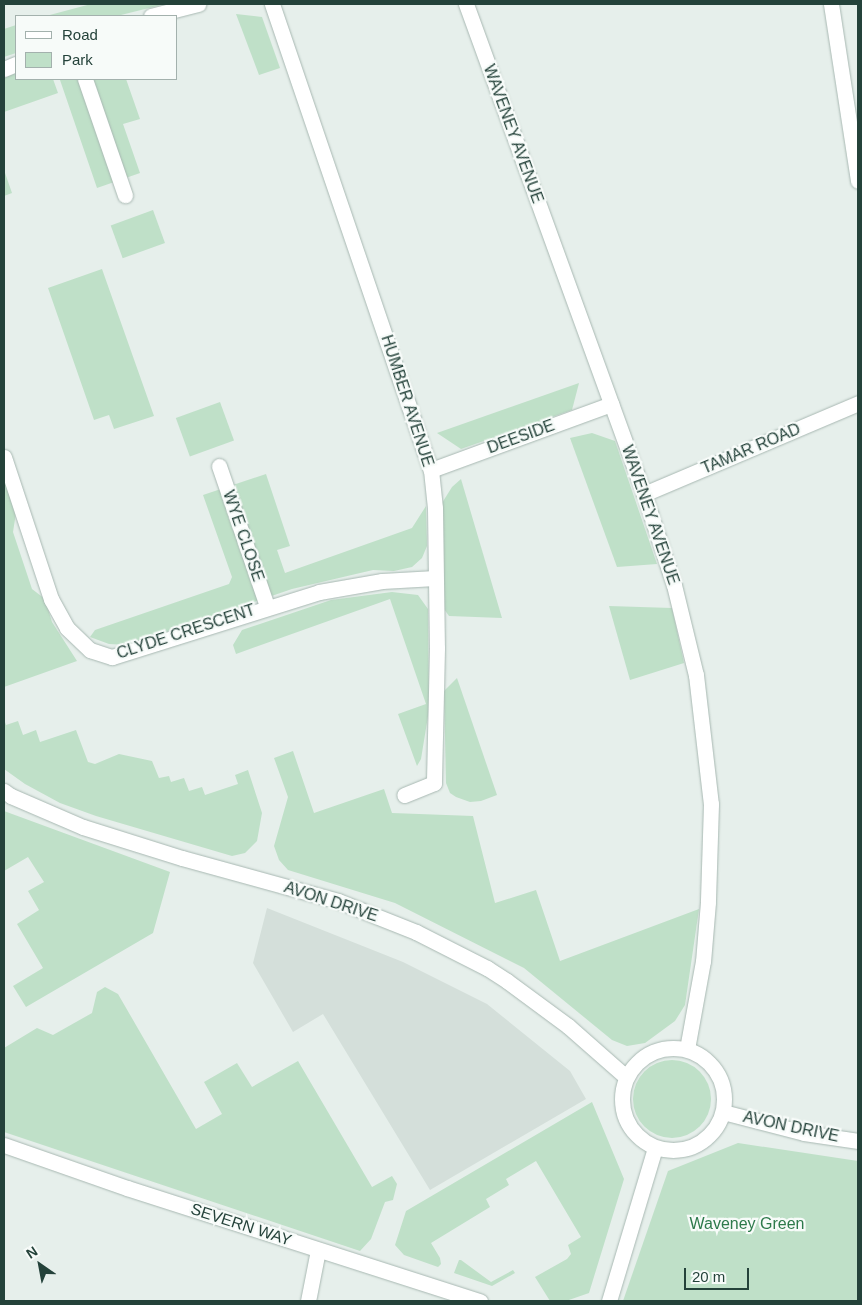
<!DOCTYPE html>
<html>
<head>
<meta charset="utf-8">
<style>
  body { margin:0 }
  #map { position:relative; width:862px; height:1305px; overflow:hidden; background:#e6efeb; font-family:Arial,sans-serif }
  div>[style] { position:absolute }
  .built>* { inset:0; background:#d4dfda }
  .green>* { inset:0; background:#bfe0c8; transform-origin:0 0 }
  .round { border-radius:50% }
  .roads { filter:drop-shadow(0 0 1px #a8b8b2) drop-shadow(0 0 1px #a8b8b2) }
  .minor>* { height:15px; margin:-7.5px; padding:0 7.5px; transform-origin:7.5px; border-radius:7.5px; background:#fff }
  .minor>.ring { margin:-7.5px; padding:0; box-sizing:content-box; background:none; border:15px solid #fff; border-radius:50% }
  span { translate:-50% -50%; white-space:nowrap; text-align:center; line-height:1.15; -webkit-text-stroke:4.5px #f7fbf9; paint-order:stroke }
  .street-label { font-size:16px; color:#24423a }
  .park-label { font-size:16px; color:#2d7a4b }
  .frame { position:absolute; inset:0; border:5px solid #24423a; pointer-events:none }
  .legend { position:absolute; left:15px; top:15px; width:162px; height:65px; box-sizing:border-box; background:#f7fbf9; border:1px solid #a3b1ad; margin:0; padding:6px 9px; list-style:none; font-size:15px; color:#24423a }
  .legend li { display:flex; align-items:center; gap:10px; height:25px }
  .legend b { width:25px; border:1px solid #a3b1ad }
  .north { position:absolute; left:15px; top:1240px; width:50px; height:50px; -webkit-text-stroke:4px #f7fbf9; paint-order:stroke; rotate:327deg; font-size:14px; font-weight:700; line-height:20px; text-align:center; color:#24423a }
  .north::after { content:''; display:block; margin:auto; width:18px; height:22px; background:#24423a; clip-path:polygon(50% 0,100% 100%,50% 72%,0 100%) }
  .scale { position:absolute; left:684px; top:1268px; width:65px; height:22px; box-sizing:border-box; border:2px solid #24423a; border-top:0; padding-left:6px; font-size:15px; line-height:18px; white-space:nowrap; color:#24423a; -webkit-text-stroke:4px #f7fbf9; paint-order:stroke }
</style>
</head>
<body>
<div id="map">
  <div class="built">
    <div style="clip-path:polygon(267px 908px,403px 962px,487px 1004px,570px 1071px,586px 1099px,430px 1190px,323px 1014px,293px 1032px,253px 963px)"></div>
  </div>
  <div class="green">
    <div style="clip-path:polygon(91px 4px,165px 4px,117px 16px,46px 16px)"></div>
    <div style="clip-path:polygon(236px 14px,262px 17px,280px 68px,259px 75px)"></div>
    <div style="clip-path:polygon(16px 25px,16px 53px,4px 57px,4px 29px)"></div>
    <div style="clip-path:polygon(16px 73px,16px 79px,53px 79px,58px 93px,4px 112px,4px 78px)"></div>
    <div style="clip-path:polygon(65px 79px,126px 79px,140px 119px,123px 124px,140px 173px,97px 188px,60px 80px)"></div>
    <div style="clip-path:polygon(4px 170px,12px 193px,4px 196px)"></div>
    <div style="left:153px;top:210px;width:35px;height:45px;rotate:70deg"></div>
    <div style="clip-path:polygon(102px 269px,154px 416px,114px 429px,109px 415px,94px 420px,48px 288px)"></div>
    <div style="clip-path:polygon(579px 383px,572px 410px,461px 449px,437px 433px)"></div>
    <div style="left:220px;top:402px;width:41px;height:47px;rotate:70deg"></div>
    <div style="clip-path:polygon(592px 433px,615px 441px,657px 564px,617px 567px,570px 438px)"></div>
    <div style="clip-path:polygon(266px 474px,290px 546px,277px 550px,285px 573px,412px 528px,426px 506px,427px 546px,422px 558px,412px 567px,394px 571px,373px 570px,292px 589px,128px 645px,109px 644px,90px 637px,95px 630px,229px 584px,232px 577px,203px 495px)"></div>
    <div style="clip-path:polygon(4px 478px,16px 513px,13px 532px,32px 589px,45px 599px,52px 622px,77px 661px,4px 687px)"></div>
    <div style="clip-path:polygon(461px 479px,502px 618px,449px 616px,444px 609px,442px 503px,452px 487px)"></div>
    <div style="clip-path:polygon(392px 592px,418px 595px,428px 609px,429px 710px,421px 759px,417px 766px,398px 714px,426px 704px,390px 599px,236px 654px,233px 645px,242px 630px,331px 600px)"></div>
    <div style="clip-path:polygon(609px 606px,672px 608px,684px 663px,630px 680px)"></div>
    <div style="clip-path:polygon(457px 678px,497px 795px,481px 801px,470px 802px,456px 797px,450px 793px,446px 783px,444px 691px)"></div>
    <div style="clip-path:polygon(4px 719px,6px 725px,18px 721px,23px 735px,36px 730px,40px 742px,76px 730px,88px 762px,95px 764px,119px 754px,152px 761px,159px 778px,169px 776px,171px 782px,184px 778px,189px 791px,202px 787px,205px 795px,238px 784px,235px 775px,248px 770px,262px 813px,257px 841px,245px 853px,232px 856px,96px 816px,60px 803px,25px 784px,4px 769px)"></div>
    <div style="clip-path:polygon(293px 751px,314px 813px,384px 789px,392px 813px,473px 816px,495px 903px,536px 890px,560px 961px,699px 909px,685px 1005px,675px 1021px,645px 1043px,627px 1046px,612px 1040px,524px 968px,395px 903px,288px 870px,279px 860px,274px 846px,288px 797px,274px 758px)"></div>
    <div style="clip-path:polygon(4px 811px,170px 872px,153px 933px,26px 1007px,13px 986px,43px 968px,17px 924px,39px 910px,28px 891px,44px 882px,28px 857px,4px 871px)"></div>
    <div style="clip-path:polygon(105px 987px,118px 994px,196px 1129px,222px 1114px,204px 1082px,237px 1063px,252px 1087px,298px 1061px,372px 1187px,392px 1176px,397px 1184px,393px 1200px,385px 1202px,371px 1239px,360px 1251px,4px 1132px,4px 1048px,37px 1028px,53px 1035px,92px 1013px,97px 992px)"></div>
    <div class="round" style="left:633px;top:1060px;width:78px;height:78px"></div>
    <div style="clip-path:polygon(592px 1102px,624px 1179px,589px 1293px,566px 1301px,550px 1301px,535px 1277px,567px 1259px,571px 1254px,568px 1245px,581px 1237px,536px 1161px,506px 1179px,509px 1185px,486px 1199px,490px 1207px,431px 1243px,440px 1258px,441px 1264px,438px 1267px,404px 1255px,395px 1245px,406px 1211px)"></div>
    <div style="clip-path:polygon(738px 1143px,858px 1161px,858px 1301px,623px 1301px,668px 1171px)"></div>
    <div style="clip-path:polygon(459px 1260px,461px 1260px,491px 1282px,513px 1270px,515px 1273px,492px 1286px,454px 1273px)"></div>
  </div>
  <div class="roads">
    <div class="minor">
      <div style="left:272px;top:4px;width:492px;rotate:71.2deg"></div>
      <div style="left:431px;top:470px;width:38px;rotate:84deg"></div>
      <div style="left:435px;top:508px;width:140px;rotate:89.2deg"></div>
      <div style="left:437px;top:648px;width:135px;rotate:91.3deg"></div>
      <div style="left:434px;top:783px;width:32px;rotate:158deg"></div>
      <div style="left:466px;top:4px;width:521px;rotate:70.04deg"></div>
      <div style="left:644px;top:494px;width:96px;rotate:71.8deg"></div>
      <div style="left:674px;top:585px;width:93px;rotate:76.3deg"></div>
      <div style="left:696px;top:675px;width:130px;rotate:83.4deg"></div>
      <div style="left:711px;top:804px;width:98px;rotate:91.8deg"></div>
      <div style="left:708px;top:902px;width:59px;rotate:94.8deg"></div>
      <div style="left:703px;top:961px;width:89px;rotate:100.3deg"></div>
      <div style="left:831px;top:4px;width:179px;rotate:81.3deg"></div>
      <div style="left:151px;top:16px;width:49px;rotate:-14.3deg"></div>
      <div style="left:4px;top:69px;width:13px;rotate:-23deg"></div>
      <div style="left:85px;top:79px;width:123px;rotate:71deg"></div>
      <div style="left:4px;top:457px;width:150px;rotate:71.7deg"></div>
      <div style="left:51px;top:599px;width:33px;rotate:61deg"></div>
      <div style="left:67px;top:628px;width:32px;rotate:44deg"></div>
      <div style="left:90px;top:650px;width:23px;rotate:18deg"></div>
      <div style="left:112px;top:657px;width:217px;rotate:-17.4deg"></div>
      <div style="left:319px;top:592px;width:64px;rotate:-9.9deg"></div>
      <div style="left:382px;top:581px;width:53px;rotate:-3.2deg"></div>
      <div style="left:219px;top:466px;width:148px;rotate:71.1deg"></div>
      <div style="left:431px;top:470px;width:192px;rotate:-20.1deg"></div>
      <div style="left:644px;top:494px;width:233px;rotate:-23deg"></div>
      <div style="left:4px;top:791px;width:9px;rotate:36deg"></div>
      <div style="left:11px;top:796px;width:78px;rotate:23.3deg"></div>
      <div style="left:83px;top:827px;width:104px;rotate:17.4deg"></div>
      <div style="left:182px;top:858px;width:162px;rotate:15.4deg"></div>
      <div style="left:338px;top:901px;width:84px;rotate:21.7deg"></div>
      <div style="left:416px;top:932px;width:80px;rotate:26.9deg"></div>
      <div style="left:487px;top:968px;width:24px;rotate:33deg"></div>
      <div style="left:507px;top:981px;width:76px;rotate:36.4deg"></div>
      <div style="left:568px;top:1026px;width:77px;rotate:41.3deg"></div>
      <div class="ring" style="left:622px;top:1048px;width:87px;height:87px"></div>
      <div style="left:723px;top:1112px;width:84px;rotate:14.5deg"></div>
      <div style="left:804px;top:1133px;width:55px;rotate:8.4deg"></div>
      <div style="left:4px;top:1145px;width:130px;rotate:19.3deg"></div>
      <div style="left:127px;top:1188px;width:371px;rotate:17.8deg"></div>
      <div style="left:308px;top:1301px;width:52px;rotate:-78.9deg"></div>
      <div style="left:609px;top:1301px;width:160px;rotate:-73.3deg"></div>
    </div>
  </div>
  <div class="street-label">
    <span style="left:513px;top:134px;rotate:70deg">WAVENEY AVENUE</span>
    <span style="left:407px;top:401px;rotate:72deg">HUMBER AVENUE</span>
    <span style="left:521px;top:437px;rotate:-20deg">DEESIDE</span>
    <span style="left:751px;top:449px;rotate:-23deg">TAMAR ROAD</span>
    <span style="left:650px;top:515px;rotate:71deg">WAVENEY AVENUE</span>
    <span style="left:243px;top:536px;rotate:71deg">WYE CLOSE</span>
    <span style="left:186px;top:632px;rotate:-18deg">CLYDE CRESCENT</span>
    <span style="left:331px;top:902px;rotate:18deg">AVON DRIVE</span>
    <span style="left:791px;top:1127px;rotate:12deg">AVON DRIVE</span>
    <span style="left:241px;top:1225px;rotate:18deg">SEVERN WAY</span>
  </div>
  <div class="park-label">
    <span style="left:747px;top:1224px">Waveney Green</span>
  </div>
  <div class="frame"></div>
  <ul class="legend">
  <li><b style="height:6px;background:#fff"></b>Road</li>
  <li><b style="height:14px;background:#bfe0c8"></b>Park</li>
  </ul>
  <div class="north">N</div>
  <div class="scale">20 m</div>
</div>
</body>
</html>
